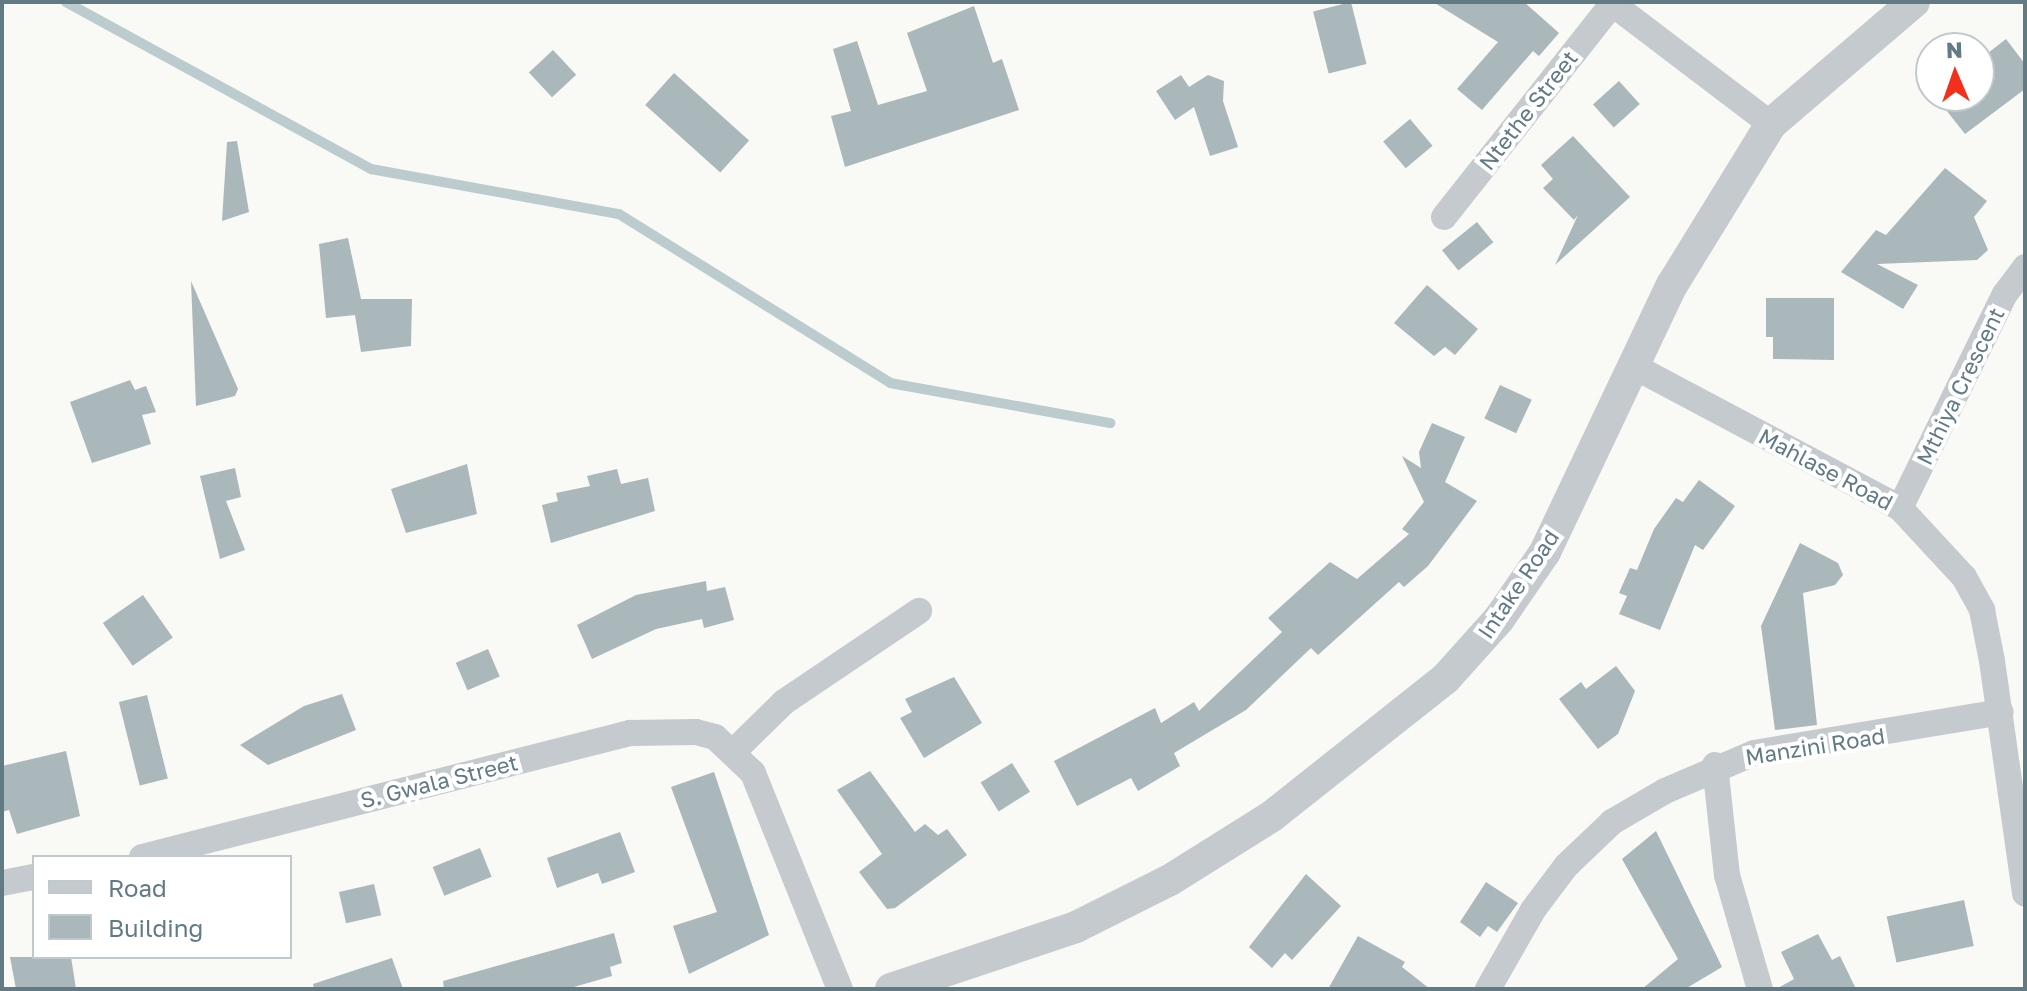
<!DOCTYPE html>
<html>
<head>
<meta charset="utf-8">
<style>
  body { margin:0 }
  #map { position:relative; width:2027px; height:991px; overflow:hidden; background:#f9f9f6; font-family:"Golos Text",sans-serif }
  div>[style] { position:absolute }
  .stream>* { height:10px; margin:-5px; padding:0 5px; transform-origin:5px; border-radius:5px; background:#bccbce }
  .building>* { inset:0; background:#aab7bb; transform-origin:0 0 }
  .minor>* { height:26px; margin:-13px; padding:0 13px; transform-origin:13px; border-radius:13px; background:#c4cacd }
  .tertiary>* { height:32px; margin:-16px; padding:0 16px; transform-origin:16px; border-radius:16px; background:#c4cacd }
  span { translate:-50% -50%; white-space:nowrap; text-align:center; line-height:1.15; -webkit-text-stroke:8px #fff; paint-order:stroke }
  .street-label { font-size:22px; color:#617a84 }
  .frame { position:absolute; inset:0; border:4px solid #617a84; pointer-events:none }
  .legend { position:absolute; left:32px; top:855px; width:260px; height:104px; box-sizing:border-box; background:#fff; border:2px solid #c0cace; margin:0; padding:10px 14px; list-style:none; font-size:24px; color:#617a84 }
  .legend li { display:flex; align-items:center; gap:16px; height:40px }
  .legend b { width:40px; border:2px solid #c0cace }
  .north { position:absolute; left:1915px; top:32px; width:80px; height:80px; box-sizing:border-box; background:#fff; border:2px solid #c0cace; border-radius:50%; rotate:358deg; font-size:22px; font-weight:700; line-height:32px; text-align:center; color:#617a84 }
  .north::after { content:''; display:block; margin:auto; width:28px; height:36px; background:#f42f1b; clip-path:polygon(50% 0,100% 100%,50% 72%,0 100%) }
</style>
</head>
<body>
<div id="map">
  <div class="stream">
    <div style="left:66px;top:2px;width:348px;rotate:28.7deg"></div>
    <div style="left:371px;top:169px;width:252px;rotate:10.3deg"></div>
    <div style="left:619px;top:214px;width:319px;rotate:31.9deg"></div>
    <div style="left:890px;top:383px;width:224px;rotate:10.3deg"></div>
  </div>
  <div class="building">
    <div style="left:1351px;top:2px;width:64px;height:39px;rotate:76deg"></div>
    <div style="clip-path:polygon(1433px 2px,1524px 2px,1559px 33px,1539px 56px,1533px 51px,1482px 110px,1457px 89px,1498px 42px)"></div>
    <div style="clip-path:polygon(974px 6px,993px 63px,1002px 59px,1019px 110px,845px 167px,831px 116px,851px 111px,833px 49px,857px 41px,878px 105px,927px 91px,907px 33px)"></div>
    <div style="clip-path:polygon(2006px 39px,2025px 64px,2025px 89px,1965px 134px,1935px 96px,1979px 96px,1979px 60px)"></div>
    <div style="left:553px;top:50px;width:34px;height:33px;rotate:47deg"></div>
    <div style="left:674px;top:73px;width:101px;height:43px;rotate:42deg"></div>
    <div style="clip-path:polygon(1181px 75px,1189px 87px,1208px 75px,1224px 81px,1223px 101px,1238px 147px,1210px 156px,1194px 107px,1175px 120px,1156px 91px)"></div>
    <div style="left:1619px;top:81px;width:31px;height:35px;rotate:48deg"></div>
    <div style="left:1410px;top:119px;width:35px;height:35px;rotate:50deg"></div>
    <div style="clip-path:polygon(1573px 136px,1630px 197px,1555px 265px,1578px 215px,1574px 220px,1543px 188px,1553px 179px,1541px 165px)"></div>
    <div style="clip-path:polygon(237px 141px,249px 212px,222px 221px,227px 142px)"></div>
    <div style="clip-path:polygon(1945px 168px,1987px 201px,1974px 217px,1988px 250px,1977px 260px,1877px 264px,1918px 285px,1903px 309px,1841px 272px,1876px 230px,1886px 235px)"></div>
    <div style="left:1477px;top:222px;width:26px;height:45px;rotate:51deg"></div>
    <div style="clip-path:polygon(348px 238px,361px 299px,412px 299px,411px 346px,361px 352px,355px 315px,326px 318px,319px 244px)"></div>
    <div style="clip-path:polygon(191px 281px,238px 389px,235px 396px,196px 406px)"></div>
    <div style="clip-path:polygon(1427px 285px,1478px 329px,1455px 355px,1445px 347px,1434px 356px,1394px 323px)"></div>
    <div style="clip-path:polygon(1766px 298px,1834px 298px,1834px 360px,1773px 359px,1773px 337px,1766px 337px)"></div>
    <div style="clip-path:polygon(130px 380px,135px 390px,146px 386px,156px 412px,142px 415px,151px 444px,92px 463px,70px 402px)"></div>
    <div style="left:1500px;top:385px;width:35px;height:37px;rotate:25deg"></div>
    <div style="clip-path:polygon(1432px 423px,1465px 437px,1445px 482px,1477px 501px,1428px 566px,1404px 587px,1399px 582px,1318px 655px,1311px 648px,1246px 710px,1174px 753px,1180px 766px,1138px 791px,1131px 778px,1077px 806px,1054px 761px,1155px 708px,1161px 723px,1194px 702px,1199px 711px,1282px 632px,1268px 618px,1330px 562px,1357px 579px,1409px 534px,1402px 529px,1424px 502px,1402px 456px,1421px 468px,1419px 452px)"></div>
    <div style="clip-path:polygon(467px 464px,477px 514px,406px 533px,391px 489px)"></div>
    <div style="clip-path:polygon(235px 468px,241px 497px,226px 501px,245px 550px,220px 559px,200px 476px)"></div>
    <div style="clip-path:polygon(617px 469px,621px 484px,648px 478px,655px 511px,551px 543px,542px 505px,558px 501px,556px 493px,590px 486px,587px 476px)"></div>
    <div style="clip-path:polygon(1699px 480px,1735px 506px,1703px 550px,1695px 545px,1660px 630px,1619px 614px,1627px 596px,1619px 593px,1630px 568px,1637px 570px,1654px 529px,1676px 498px,1683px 502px)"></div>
    <div style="clip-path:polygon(1800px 543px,1838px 563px,1843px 575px,1835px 585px,1803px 593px,1817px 725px,1775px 730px,1761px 626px)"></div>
    <div style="clip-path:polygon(706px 581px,707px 591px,725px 587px,734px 620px,704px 628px,702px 619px,656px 629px,592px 659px,577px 625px,636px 595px)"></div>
    <div style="left:143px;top:595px;width:52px;height:49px;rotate:55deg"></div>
    <div style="left:488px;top:649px;width:30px;height:35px;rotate:67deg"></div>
    <div style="clip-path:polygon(1616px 666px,1635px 691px,1618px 734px,1598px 749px,1559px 699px,1581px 682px,1586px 689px)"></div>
    <div style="clip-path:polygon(954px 677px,982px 723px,924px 758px,900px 718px,912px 712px,905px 699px)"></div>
    <div style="clip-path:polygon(342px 694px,356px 730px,268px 765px,240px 745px,304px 706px)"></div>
    <div style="left:147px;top:695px;width:86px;height:29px;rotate:76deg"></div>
    <div style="clip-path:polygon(66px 751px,80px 816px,17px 834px,9px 810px,2px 812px,2px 766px)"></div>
    <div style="left:1012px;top:763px;width:34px;height:37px;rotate:58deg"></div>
    <div style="clip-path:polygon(870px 771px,915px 832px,925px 824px,938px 835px,947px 829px,967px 855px,895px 908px,887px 909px,859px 872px,882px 854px,837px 790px)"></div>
    <div style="clip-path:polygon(714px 772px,769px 935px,689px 974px,673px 926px,717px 912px,671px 787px)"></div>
    <div style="clip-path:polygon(1656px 831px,1722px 967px,1685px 989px,1642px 989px,1678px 959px,1622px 859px)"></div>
    <div style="clip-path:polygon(620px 832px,635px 872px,602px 884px,598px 873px,557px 888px,547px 858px)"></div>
    <div style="left:480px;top:848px;width:31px;height:51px;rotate:68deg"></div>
    <div style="clip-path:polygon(1306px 874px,1341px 906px,1292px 960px,1285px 953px,1272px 968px,1249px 947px)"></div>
    <div style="clip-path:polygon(1486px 882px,1518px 903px,1497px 932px,1488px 926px,1480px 937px,1460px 922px)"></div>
    <div style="left:374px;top:884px;width:32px;height:36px;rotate:77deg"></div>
    <div style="left:1964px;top:900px;width:47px;height:79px;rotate:78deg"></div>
    <div style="clip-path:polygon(614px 933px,622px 963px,610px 967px,612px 976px,567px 989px,444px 989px,443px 981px)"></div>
    <div style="clip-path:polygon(1818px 934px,1832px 960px,1840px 956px,1856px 989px,1776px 989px,1794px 979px,1781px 952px)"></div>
    <div style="clip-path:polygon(1358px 936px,1405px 962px,1402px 967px,1430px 989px,1328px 989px)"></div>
    <div style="clip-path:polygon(10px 957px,71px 957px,76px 989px,16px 989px)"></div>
    <div style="clip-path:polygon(392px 958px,403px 989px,314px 989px,313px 984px)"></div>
  </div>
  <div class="minor">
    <div style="left:1610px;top:2px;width:202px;rotate:37.2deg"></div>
    <div style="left:1444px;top:217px;width:271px;rotate:-51.7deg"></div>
    <div style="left:1637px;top:368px;width:298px;rotate:28deg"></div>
    <div style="left:1900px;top:508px;width:94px;rotate:47.2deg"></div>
    <div style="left:1964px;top:577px;width:38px;rotate:61deg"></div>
    <div style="left:1982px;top:610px;width:52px;rotate:78.9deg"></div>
    <div style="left:1992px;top:661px;width:235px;rotate:81.9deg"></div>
    <div style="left:1900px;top:508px;width:238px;rotate:-63.9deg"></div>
    <div style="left:2005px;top:294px;width:34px;rotate:-53deg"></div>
    <div style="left:734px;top:751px;width:70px;rotate:-44.4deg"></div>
    <div style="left:784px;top:702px;width:163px;rotate:-34deg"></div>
    <div style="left:1715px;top:765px;width:111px;rotate:83.8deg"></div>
    <div style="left:1727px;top:875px;width:119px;rotate:73.9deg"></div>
    <div style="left:142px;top:857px;width:504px;rotate:-14.26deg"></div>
    <div style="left:630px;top:733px;width:66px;rotate:-0.9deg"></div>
    <div style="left:696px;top:732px;width:20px;rotate:15deg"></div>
    <div style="left:715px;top:737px;width:52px;rotate:43.5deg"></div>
    <div style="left:753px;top:773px;width:233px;rotate:68.1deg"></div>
    <div style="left:2px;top:883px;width:33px;rotate:-11deg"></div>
    <div style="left:1488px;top:989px;width:91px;rotate:-60.3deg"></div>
    <div style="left:1533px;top:910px;width:55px;rotate:-53.1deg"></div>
    <div style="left:1566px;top:866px;width:64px;rotate:-43.7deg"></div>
    <div style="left:1612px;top:822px;width:61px;rotate:-30.3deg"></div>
    <div style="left:1665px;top:791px;width:97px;rotate:-23.1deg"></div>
    <div style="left:1754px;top:753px;width:250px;rotate:-9.4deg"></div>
  </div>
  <div class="tertiary">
    <div style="left:891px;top:989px;width:195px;rotate:-18.5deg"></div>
    <div style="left:1076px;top:927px;width:105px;rotate:-26.6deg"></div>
    <div style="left:1170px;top:880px;width:120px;rotate:-32.1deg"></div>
    <div style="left:1272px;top:816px;width:222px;rotate:-38.4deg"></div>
    <div style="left:1446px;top:678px;width:79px;rotate:-48.1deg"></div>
    <div style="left:1499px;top:619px;width:81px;rotate:-55.5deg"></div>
    <div style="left:1545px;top:552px;width:296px;rotate:-64.6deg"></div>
    <div style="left:1672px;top:285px;width:189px;rotate:-58.4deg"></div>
    <div style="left:1771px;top:124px;width:188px;rotate:-40.5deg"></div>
  </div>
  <div class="street-label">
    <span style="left:1528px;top:110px;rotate:-52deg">Ntethe Street</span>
    <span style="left:1960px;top:386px;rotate:-64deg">Mthiya Crescent</span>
    <span style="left:1826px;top:469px;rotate:28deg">Mahlase Road</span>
    <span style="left:1518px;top:584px;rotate:-56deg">Intake Road</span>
    <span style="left:1815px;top:746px;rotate:-9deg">Manzini Road</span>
    <span style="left:439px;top:781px;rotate:-14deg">S. Gwala Street</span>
  </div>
  <div class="frame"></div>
  <ul class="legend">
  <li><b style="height:10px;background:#c4cacd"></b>Road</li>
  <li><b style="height:22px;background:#aab7bb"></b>Building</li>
  </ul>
  <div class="north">N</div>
</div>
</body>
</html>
